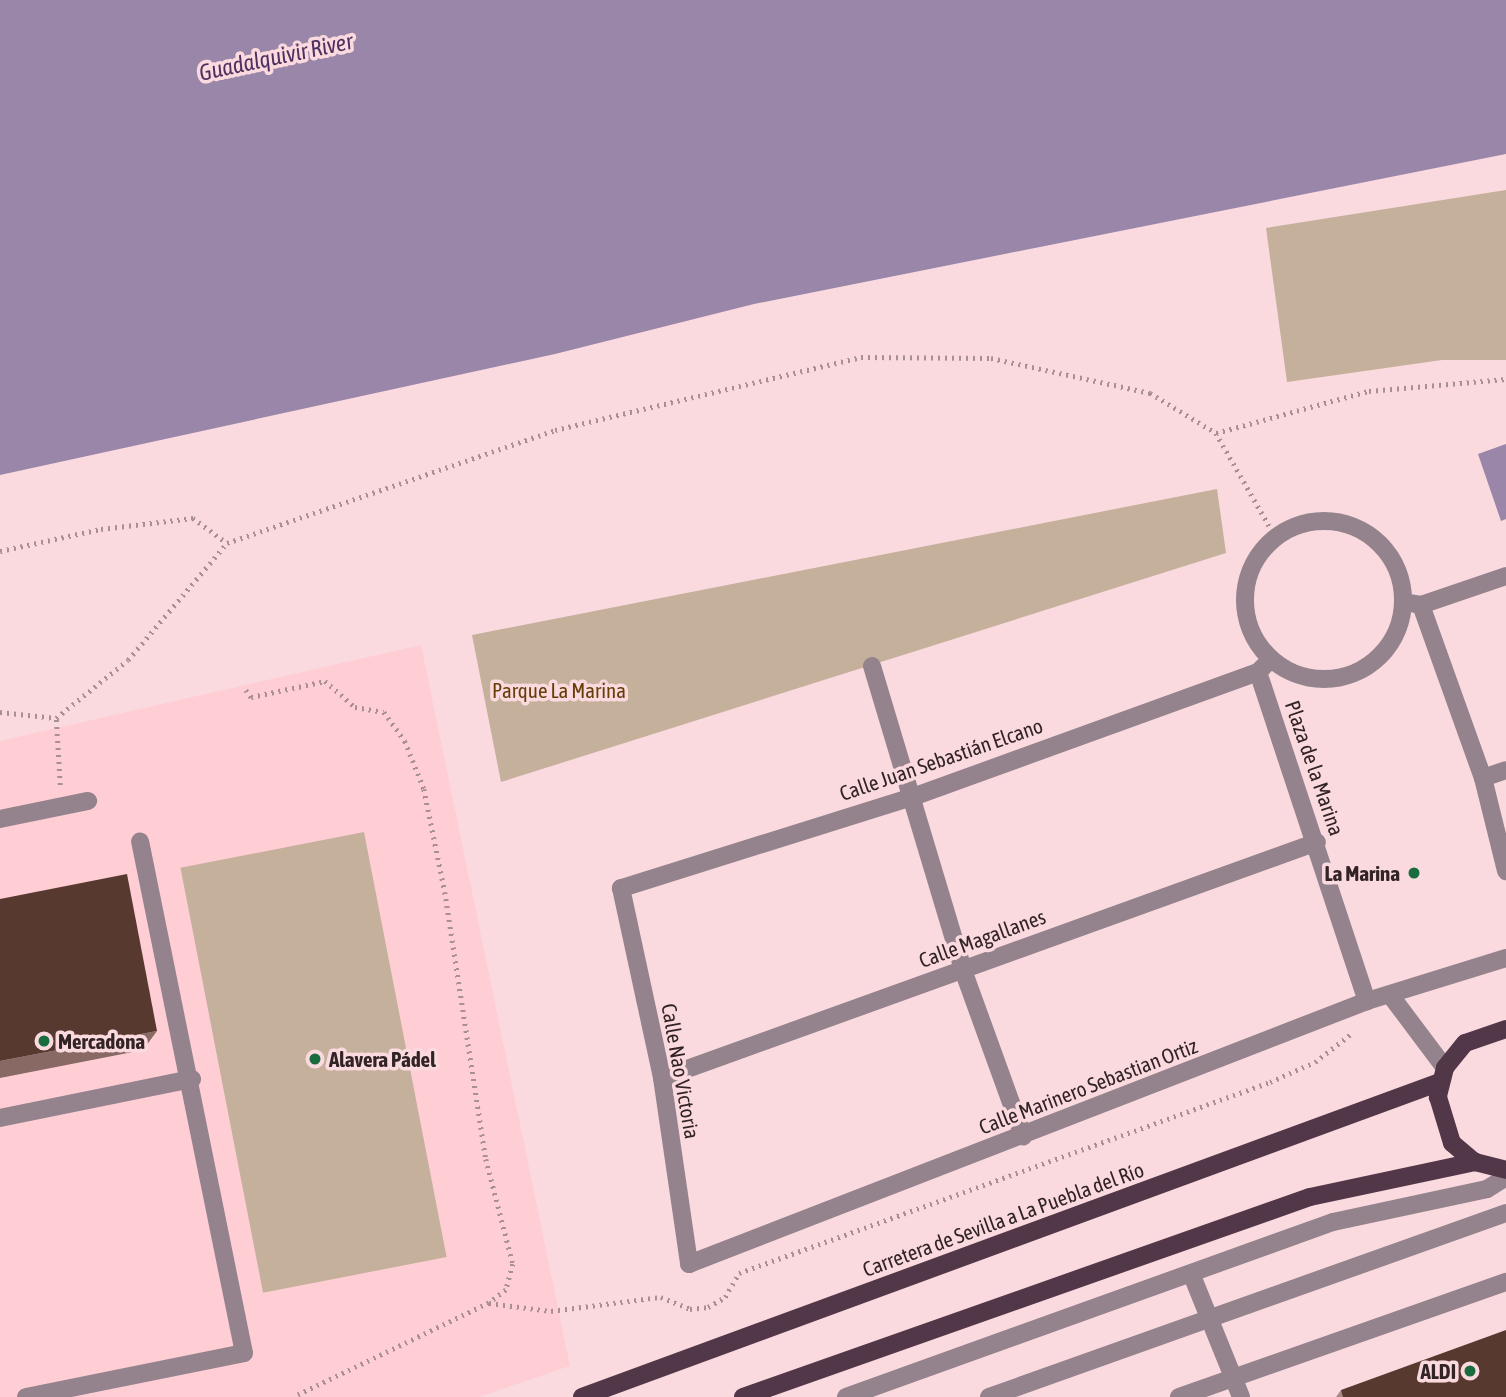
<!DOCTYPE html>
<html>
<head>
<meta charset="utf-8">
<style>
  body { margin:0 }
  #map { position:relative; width:1506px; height:1397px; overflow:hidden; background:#fadade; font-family:"Asap Condensed",sans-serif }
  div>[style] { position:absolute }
  .built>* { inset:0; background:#ffced5 }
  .green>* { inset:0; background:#c5b09c; transform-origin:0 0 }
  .water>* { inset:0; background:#9a86a8 }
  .path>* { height:4.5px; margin-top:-2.25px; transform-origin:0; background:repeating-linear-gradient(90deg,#a88f92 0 2px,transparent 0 7px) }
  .minor>* { height:18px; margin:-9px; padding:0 9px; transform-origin:9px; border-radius:9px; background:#94838d }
  .minor>.ring { margin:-9px; padding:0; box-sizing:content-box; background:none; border:18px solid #94838d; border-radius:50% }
  .major>* { height:18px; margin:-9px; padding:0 9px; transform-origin:9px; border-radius:9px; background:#523748 }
  .wall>* { inset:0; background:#a98a87 }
  .shaded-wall>* { inset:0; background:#896964 }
  .building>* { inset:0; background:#583930 }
  .dots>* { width:19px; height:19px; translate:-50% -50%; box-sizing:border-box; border:4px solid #fadade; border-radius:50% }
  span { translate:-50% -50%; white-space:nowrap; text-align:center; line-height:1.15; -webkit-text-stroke:7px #fadade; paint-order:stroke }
  .park-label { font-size:21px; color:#663d06 }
  .street-label { font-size:21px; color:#322325 }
  .poi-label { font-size:21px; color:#322325; font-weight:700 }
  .right { translate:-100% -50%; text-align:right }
  .left { translate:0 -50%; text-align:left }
  .water-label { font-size:23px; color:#4d305f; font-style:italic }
</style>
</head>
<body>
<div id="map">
  <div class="built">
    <div style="clip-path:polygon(421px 645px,570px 1366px,479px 1397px,0 1397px,0 741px)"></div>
  </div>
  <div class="green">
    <div style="clip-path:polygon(1506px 190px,1506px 360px,1442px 360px,1287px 382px,1266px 228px)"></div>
    <div style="clip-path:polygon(1217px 489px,1226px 553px,501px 782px,472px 635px)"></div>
    <div style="left:364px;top:832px;width:433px;height:187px;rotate:79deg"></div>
  </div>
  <div class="water">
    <div style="clip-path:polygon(0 0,1506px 0,1506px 154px,754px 304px,555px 354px,0 475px)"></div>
    <div style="clip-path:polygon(1506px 444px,1506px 519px,1501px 521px,1478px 454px)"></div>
  </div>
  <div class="path">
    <div style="left:1216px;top:433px;width:159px;rotate:-15.4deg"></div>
    <div style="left:1369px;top:391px;width:138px;rotate:-5deg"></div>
    <div style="left:0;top:551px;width:103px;rotate:-12.3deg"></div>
    <div style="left:101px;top:529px;width:93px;rotate:-6.8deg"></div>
    <div style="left:193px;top:518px;width:42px;rotate:36.3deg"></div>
    <div style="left:227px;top:543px;width:347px;rotate:-19deg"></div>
    <div style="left:555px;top:430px;width:315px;rotate:-13.4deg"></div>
    <div style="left:861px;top:357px;width:130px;rotate:0.4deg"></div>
    <div style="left:991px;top:358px;width:163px;rotate:12.4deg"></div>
    <div style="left:1150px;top:393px;width:77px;rotate:31.2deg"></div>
    <div style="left:1216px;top:433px;width:119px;rotate:60.2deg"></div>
    <div style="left:246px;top:690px;width:9px;rotate:54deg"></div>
    <div style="left:251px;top:697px;width:76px;rotate:-12.2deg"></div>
    <div style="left:325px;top:681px;width:40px;rotate:41deg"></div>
    <div style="left:355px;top:707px;width:29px;rotate:10deg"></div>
    <div style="left:384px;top:712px;width:36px;rotate:54deg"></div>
    <div style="left:405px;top:741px;width:52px;rotate:68.4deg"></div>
    <div style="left:424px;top:789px;width:105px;rotate:78.5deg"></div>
    <div style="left:445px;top:892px;width:270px;rotate:81.3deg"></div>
    <div style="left:486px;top:1159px;width:108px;rotate:75.6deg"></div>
    <div style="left:513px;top:1264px;width:27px;rotate:105deg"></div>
    <div style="left:506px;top:1290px;width:21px;rotate:143deg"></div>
    <div style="left:489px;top:1303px;width:216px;rotate:154.3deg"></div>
    <div style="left:0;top:712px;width:56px;rotate:6.1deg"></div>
    <div style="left:60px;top:785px;width:67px;rotate:-93.4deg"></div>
    <div style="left:56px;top:718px;width:92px;rotate:-38.9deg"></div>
    <div style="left:128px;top:660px;width:153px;rotate:-49.8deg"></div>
    <div style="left:489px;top:1303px;width:63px;rotate:7.4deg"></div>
    <div style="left:551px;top:1311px;width:111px;rotate:-7.3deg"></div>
    <div style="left:661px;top:1297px;width:31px;rotate:22deg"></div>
    <div style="left:690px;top:1309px;width:18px;rotate:-6deg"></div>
    <div style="left:708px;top:1307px;width:20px;rotate:-30deg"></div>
    <div style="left:725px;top:1297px;width:28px;rotate:-60deg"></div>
    <div style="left:739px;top:1273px;width:564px;rotate:-19.78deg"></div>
    <div style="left:1270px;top:1082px;width:49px;rotate:-24deg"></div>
    <div style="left:1315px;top:1062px;width:47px;rotate:-38.1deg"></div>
  </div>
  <div class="minor">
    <div class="ring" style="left:1245px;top:521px;width:140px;height:140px"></div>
    <div style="left:1410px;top:603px;width:11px;rotate:10deg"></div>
    <div style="left:1421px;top:605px;width:90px;rotate:-18.8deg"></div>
    <div style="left:1421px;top:605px;width:184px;rotate:70.3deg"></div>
    <div style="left:1483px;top:778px;width:96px;rotate:76.1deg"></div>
    <div style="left:1270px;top:660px;width:17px;rotate:135deg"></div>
    <div style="left:1258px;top:672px;width:371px;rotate:160.1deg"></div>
    <div style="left:909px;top:798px;width:302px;rotate:162.6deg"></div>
    <div style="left:621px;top:888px;width:194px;rotate:77.8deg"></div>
    <div style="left:662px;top:1078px;width:188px;rotate:81.7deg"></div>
    <div style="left:689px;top:1264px;width:727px;rotate:-21.2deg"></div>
    <div style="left:1367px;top:1001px;width:145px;rotate:-17.2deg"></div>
    <div style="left:872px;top:666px;width:317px;rotate:73.3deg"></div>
    <div style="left:963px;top:970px;width:177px;rotate:70.1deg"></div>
    <div style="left:1258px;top:672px;width:347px;rotate:71.7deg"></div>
    <div style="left:1483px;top:778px;width:24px;rotate:-19deg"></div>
    <div style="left:0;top:819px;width:90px;rotate:-11.6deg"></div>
    <div style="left:1391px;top:996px;width:90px;rotate:53.1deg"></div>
    <div style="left:662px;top:1078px;width:696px;rotate:-19.81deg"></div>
    <div style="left:0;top:1118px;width:196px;rotate:-11.5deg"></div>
    <div style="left:1193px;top:1278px;width:128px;rotate:68deg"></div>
    <div style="left:26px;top:1397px;width:222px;rotate:-11.4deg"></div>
    <div style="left:244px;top:1353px;width:522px;rotate:-101.48deg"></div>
    <div style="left:846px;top:1397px;width:517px;rotate:-19.77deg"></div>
    <div style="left:1333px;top:1222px;width:157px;rotate:-12.1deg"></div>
    <div style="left:1487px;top:1189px;width:22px;rotate:-32deg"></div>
    <div style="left:989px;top:1397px;width:549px;rotate:-19.59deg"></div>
    <div style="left:1179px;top:1397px;width:347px;rotate:-19.4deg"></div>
  </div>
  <div class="major">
    <div style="left:1506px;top:1029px;width:43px;rotate:161.1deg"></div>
    <div style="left:1465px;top:1043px;width:32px;rotate:129deg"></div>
    <div style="left:1445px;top:1068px;width:30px;rotate:104deg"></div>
    <div style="left:1438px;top:1097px;width:48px;rotate:73.1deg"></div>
    <div style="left:1452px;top:1143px;width:30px;rotate:40deg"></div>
    <div style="left:1475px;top:1162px;width:32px;rotate:14deg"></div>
    <div style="left:582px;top:1397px;width:914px;rotate:-20.16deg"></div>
    <div style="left:743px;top:1397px;width:601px;rotate:-19.43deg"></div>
    <div style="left:1310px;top:1197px;width:169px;rotate:-12deg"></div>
  </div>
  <div class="wall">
    <div style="clip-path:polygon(1341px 1390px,1506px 1397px,1336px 1397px)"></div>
  </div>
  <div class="shaded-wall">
    <div style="clip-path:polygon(157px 1031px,143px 1050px,0 1078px,0 1061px)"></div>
  </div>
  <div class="building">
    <div style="clip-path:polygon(127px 874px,157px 1031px,0 1061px,0 899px)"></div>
    <div style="clip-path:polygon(1506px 1330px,1506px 1397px,1343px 1397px,1341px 1390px)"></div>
  </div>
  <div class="dots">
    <div style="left:1414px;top:873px;background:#186c3d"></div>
    <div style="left:44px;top:1041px;background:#186c3d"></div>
    <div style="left:315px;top:1059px;background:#186c3d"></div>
    <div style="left:1470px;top:1371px;background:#186c3d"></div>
  </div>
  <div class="park-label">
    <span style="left:559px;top:690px">Parque La Marina</span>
  </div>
  <div class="street-label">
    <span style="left:941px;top:759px;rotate:-19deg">Calle Juan Sebastián Elcano</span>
    <span style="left:1315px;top:768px;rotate:71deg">Plaza de la Marina</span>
    <span style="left:982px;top:938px;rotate:-20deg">Calle Magallanes</span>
    <span style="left:681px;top:1071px;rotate:80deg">Calle Nao Victoria</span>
    <span style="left:1088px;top:1086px;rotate:-21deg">Calle Marinero Sebastian Ortiz</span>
    <span style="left:1003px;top:1219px;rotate:-20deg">Carretera de Sevilla a La Puebla del Río</span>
  </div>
  <div class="poi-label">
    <span class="right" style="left:1400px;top:873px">La Marina</span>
    <span class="left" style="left:58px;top:1041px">Mercadona</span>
    <span class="left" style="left:329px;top:1059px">Alavera Pádel</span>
    <span class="right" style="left:1456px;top:1371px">ALDI</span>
  </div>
  <div class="water-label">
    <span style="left:276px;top:57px;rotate:-12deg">Guadalquivir River</span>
  </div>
</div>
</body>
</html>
